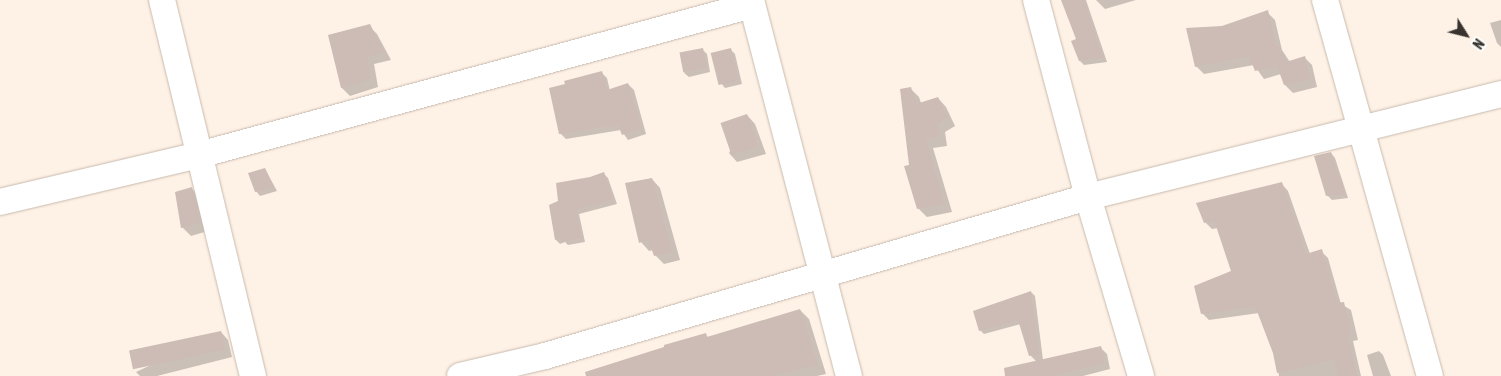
<!DOCTYPE html>
<html>
<head>
<meta charset="utf-8">
<style>
  body { margin:0 }
  #map { position:relative; width:1501px; height:376px; overflow:hidden; background:#fef1e5; font-family:"Asap Condensed",sans-serif }
  div>[style] { position:absolute }
  .shadow>* { inset:0; background:#0003 }
  .building>* { inset:0; background:#cdbbb5; transform-origin:0 0 }
  .roads { filter:drop-shadow(0 0 1px #c7baae) drop-shadow(0 0 1px #c7baae) }
  .minor>* { height:26px; margin:-13px; padding:0 13px; transform-origin:13px; border-radius:13px; background:#fff }
  span { translate:-50% -50%; white-space:nowrap; text-align:center; line-height:1.15; -webkit-text-stroke:5px #fff; paint-order:stroke }
  .north { position:absolute; left:1441px; top:10px; width:50px; height:50px; -webkit-text-stroke:4px #fff; paint-order:stroke; rotate:126deg; font-size:14px; font-weight:700; line-height:20px; text-align:center; color:#38332e }
  .north::after { content:''; display:block; margin:auto; width:18px; height:22px; background:#38332e; clip-path:polygon(50% 0,100% 100%,50% 72%,0 100%) }
</style>
</head>
<body>
<div id="map">
  <div class="shadow">
    <div style="clip-path:polygon(1063px 0,1086px 0,1107px 62px,1084px 65px,1080px 61px,1078px 40px)"></div>
    <div style="clip-path:polygon(1096px 0,1136px 0,1105px 9px)"></div>
    <div style="clip-path:polygon(1267px 12px,1275px 20px,1282px 50px,1290px 62px,1304px 57px,1312px 65px,1317px 87px,1293px 93px,1285px 85px,1281px 74px,1264px 79px,1254px 65px,1204px 74px,1196px 66px,1222px 27px)"></div>
    <div style="clip-path:polygon(1501px 20px,1501px 47px,1497px 43px,1490px 23px)"></div>
    <div style="clip-path:polygon(369px 26px,377px 34px,391px 60px,374px 64px,378px 87px,350px 96px,342px 88px,329px 36px)"></div>
    <div style="clip-path:polygon(703px 50px,707px 54px,710px 72px,689px 77px,684px 73px)"></div>
    <div style="clip-path:polygon(731px 50px,735px 54px,742px 84px,725px 88px,721px 83px)"></div>
    <div style="clip-path:polygon(602px 73px,607px 78px,610px 91px,628px 84px,634px 90px,646px 134px,628px 140px,621px 130px,566px 139px,560px 133px)"></div>
    <div style="clip-path:polygon(910px 88px,919px 97px,921px 103px,938px 98px,946px 107px,955px 126px,945px 132px,947px 146px,933px 148px,952px 212px,927px 217px,918px 208px,910px 165px)"></div>
    <div style="clip-path:polygon(747px 115px,755px 124px,766px 154px,737px 162px,729px 153px)"></div>
    <div style="clip-path:polygon(1331px 153px,1335px 158px,1348px 198px,1332px 200px,1328px 196px)"></div>
    <div style="clip-path:polygon(265px 169px,277px 191px,260px 196px,256px 191px)"></div>
    <div style="clip-path:polygon(604px 174px,608px 178px,617px 204px,579px 214px,585px 242px,568px 245px,565px 242px,560px 244px,556px 240px,560px 202px,591px 179px)"></div>
    <div style="clip-path:polygon(652px 179px,660px 188px,680px 260px,664px 264px,656px 256px,653px 250px,649px 251px,641px 242px,627px 184px)"></div>
    <div style="clip-path:polygon(1281px 183px,1288px 191px,1310px 254px,1321px 251px,1328px 258px,1341px 304px,1351px 310px,1358px 340px,1353px 341px,1361px 376px,1279px 376px,1275px 353px,1259px 313px,1209px 320px,1202px 313px,1232px 272px,1218px 228px,1212px 229px,1205px 222px)"></div>
    <div style="clip-path:polygon(191px 188px,200px 197px,208px 231px,191px 236px,182px 227px)"></div>
    <div style="clip-path:polygon(1031px 292px,1035px 296px,1043px 360px,1100px 347px,1107px 354px,1110px 369px,1083px 376px,1034px 376px,1037px 362px,1030px 355px,1021px 324px,984px 334px,980px 330px)"></div>
    <div style="clip-path:polygon(800px 310px,809px 319px,826px 374px,817px 376px,624px 376px,706px 335px,709px 338px)"></div>
    <div style="clip-path:polygon(221px 332px,228px 340px,232px 357px,157px 376px,140px 376px,136px 372px)"></div>
    <div style="clip-path:polygon(1379px 351px,1383px 355px,1391px 376px,1373px 376px,1367px 355px)"></div>
  </div>
  <div class="building">
    <div style="clip-path:polygon(1061px 0,1084px 0,1103px 58px,1079px 61px,1071px 41px,1076px 39px)"></div>
    <div style="clip-path:polygon(1268px 10px,1276px 46px,1279px 45px,1286px 62px,1305px 56px,1310px 79px,1284px 85px,1277px 66px,1255px 71px,1249px 56px,1195px 67px,1186px 28px,1222px 26px)"></div>
    <div style="clip-path:polygon(370px 24px,384px 52px,367px 57px,370px 79px,341px 88px,328px 35px)"></div>
    <div style="left:703px;top:48px;width:20px;height:24px;rotate:79deg"></div>
    <div style="left:731px;top:48px;width:33px;height:21px;rotate:76deg"></div>
    <div style="clip-path:polygon(602px 71px,607px 90px,628px 83px,641px 128px,622px 135px,618px 125px,559px 134px,549px 88px,565px 84px,564px 81px)"></div>
    <div style="clip-path:polygon(911px 87px,916px 104px,938px 97px,947px 117px,937px 124px,939px 137px,926px 139px,944px 204px,917px 209px,904px 166px,909px 165px,900px 89px)"></div>
    <div style="left:747px;top:114px;width:34px;height:28px;rotate:71deg"></div>
    <div style="clip-path:polygon(1331px 152px,1345px 194px,1326px 196px,1314px 156px)"></div>
    <div style="clip-path:polygon(265px 168px,274px 187px,255px 192px,248px 173px)"></div>
    <div style="clip-path:polygon(604px 172px,613px 199px,576px 210px,582px 238px,562px 242px,562px 238px,555px 240px,549px 205px,558px 201px,556px 183px,590px 177px)"></div>
    <div style="clip-path:polygon(652px 178px,672px 252px,654px 256px,648px 239px,639px 243px,625px 183px)"></div>
    <div style="clip-path:polygon(1282px 182px,1306px 254px,1322px 249px,1337px 303px,1344px 302px,1351px 333px,1347px 334px,1357px 376px,1339px 376px,1334px 359px,1277px 373px,1273px 353px,1255px 306px,1201px 314px,1194px 286px,1231px 271px,1214px 220px,1204px 223px,1196px 203px)"></div>
    <div style="clip-path:polygon(192px 187px,200px 223px,181px 228px,175px 192px)"></div>
    <div style="clip-path:polygon(1031px 291px,1039px 354px,1029px 356px,1018px 320px,979px 331px,973px 311px)"></div>
    <div style="clip-path:polygon(800px 309px,818px 365px,771px 376px,586px 376px,585px 372px,664px 347px,664px 345px,706px 333px,707px 337px)"></div>
    <div style="left:221px;top:331px;width:19px;height:94px;rotate:78deg"></div>
    <div style="clip-path:polygon(1101px 346px,1105px 363px,1052px 376px,1005px 376px,1004px 368px)"></div>
  </div>
  <div class="roads">
    <div class="minor">
      <div style="left:162px;top:0;width:387px;rotate:76.4deg"></div>
      <div style="left:751px;top:0;width:389px;rotate:75.4deg"></div>
      <div style="left:1036px;top:0;width:204px;rotate:75.2deg"></div>
      <div style="left:1088px;top:197px;width:187px;rotate:73.5deg"></div>
      <div style="left:1325px;top:0;width:390px;rotate:74.4deg"></div>
      <div style="left:0;top:202px;width:204px;rotate:-13.3deg"></div>
      <div style="left:199px;top:155px;width:573px;rotate:-15.18deg"></div>
      <div style="left:460px;top:376px;width:87px;rotate:-13.2deg"></div>
      <div style="left:545px;top:356px;width:566px;rotate:-16.32deg"></div>
      <div style="left:1088px;top:197px;width:426px;rotate:-14deg"></div>
    </div>
  </div>
  <div class="north">N</div>
</div>
</body>
</html>
